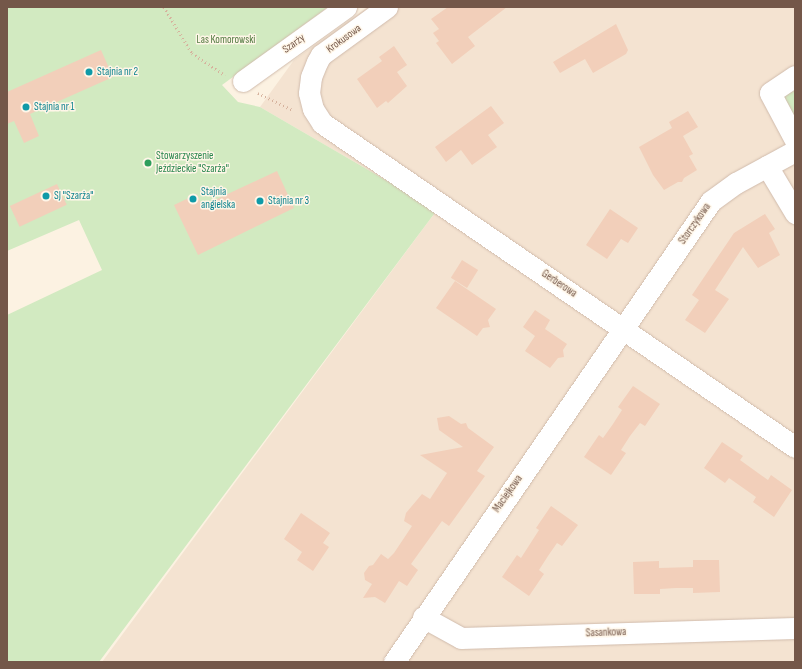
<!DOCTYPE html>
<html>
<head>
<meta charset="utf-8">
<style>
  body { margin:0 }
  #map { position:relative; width:802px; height:669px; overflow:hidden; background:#fcf2e2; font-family:"Sofia Sans Condensed",sans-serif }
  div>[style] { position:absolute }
  .residential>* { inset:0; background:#f4e3d1 }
  .green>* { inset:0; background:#d2eac1 }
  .building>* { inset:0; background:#f2cfba; transform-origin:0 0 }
  .path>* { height:2.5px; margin-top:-1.25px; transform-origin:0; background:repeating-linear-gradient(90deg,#d6b29d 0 1px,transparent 0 4px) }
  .roads { filter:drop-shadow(0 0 1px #d0bbac) drop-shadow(0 0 1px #d0bbac) }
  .minor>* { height:21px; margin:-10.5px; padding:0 10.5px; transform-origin:10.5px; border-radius:10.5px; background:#fff }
  .dots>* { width:11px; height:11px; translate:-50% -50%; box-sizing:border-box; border:2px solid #fff6e8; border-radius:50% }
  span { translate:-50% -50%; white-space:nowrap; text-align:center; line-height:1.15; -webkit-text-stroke:3px #fff6e8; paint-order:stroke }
  .street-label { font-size:11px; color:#745749 }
  .park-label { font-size:11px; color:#537a41 }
  .culture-label { font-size:11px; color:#0d838f }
  .left { translate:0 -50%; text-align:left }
  .leisure-label { font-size:11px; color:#27864d }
  .frame { position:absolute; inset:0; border:8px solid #745749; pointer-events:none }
</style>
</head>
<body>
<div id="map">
  <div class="residential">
    <div style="clip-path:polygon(368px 7px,795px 7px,795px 662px,102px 662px,437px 210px,260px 107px,294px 60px)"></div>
  </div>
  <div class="green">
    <div style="clip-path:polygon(7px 7px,328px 7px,222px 85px,238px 102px,260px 107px,437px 210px,99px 662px,7px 662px,7px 315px,102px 270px,79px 220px,7px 251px)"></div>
    <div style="clip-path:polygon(795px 83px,795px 129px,780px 93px)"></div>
  </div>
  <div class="building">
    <div style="clip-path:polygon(448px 7px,507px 7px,468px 37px,475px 46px,452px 64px,436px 43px,439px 41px,433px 33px,439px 29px,431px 19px)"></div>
    <div style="clip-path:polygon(616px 24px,628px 50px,626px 54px,593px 73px,585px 59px,560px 73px,553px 62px)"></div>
    <div style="clip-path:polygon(394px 46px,407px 65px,397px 72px,407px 86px,388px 103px,386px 101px,377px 108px,357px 79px,382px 61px,379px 57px)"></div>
    <div style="clip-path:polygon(101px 50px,113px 77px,30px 114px,39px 136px,24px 143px,14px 121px,7px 124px,7px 92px)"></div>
    <div style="clip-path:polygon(491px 106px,504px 123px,488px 135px,497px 147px,472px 165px,461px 150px,446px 162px,435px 147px)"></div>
    <div style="clip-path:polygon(688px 111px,698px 127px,683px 136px,693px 154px,689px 156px,697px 170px,684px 178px,682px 182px,678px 182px,664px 190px,653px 175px,639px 147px,672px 128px,669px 122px)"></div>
    <div style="clip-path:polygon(277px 171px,294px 208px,198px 255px,174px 205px,197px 194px,202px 206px)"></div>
    <div style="left:57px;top:184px;width:23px;height:52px;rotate:65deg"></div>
    <div style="clip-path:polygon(610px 209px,638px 228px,628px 243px,621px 239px,607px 259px,586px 245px)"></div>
    <div style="clip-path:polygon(765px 214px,775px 229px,769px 233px,780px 255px,758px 268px,743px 247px,715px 290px,729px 299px,705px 333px,685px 320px,699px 300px,692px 295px,734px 233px)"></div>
    <div style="left:462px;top:260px;width:19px;height:21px;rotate:32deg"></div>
    <div style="clip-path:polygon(455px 281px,496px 309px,488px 320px,490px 327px,483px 328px,477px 336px,436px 308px)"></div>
    <div style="clip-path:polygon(535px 310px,550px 320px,545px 329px,567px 344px,563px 350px,564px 357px,558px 358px,550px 368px,525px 351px,535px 336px,523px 327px)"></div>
    <div style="clip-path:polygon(633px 386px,660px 404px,645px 426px,640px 423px,630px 436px,621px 450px,626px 453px,611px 475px,584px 457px,599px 435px,603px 438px,613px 424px,622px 410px,618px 407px)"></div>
    <div style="clip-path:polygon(449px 416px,461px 424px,466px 423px,468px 428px,494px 447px,477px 471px,485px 476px,449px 526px,442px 521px,411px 564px,418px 570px,407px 586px,399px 581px,385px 603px,375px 597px,363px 598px,372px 584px,365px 580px,364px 573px,369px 566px,373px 565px,381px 554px,388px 559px,394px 553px,412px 526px,404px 521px,406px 513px,422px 494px,430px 499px,447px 473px,420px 455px,463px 447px,439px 430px,437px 418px)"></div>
    <div style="clip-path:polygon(722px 442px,743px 456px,740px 460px,768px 480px,771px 475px,792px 490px,774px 517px,753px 502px,756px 497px,729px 478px,725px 483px,704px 468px)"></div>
    <div style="clip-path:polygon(551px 506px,578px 525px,562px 546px,557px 543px,548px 556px,539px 570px,544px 574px,529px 596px,502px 577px,517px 555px,521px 558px,539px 530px,536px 528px)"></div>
    <div style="clip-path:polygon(301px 513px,330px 533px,323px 543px,329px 547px,313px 571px,297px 560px,302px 552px,284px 539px)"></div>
    <div style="clip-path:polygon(693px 560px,719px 560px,720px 592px,693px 593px,693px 588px,676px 588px,660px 589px,660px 594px,634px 594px,633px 562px,659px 561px,659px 568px,693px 567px)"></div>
  </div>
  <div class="path">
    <div style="left:164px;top:7px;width:54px;rotate:58.7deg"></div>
    <div style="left:192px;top:53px;width:40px;rotate:34deg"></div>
    <div style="left:258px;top:93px;width:39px;rotate:26deg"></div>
  </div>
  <div class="roads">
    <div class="minor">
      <div style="left:387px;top:7px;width:82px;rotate:144deg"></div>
      <div style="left:321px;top:55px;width:8px;rotate:120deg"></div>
      <div style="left:317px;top:62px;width:16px;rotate:112deg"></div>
      <div style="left:311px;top:77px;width:16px;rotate:97deg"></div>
      <div style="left:309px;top:93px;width:16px;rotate:76deg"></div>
      <div style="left:313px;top:109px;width:17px;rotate:57deg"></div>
      <div style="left:322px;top:123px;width:573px;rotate:34.41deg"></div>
      <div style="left:795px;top:76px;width:30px;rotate:146deg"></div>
      <div style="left:770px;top:93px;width:53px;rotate:62deg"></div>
      <div style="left:243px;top:81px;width:127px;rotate:-35.7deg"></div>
      <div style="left:767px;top:166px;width:55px;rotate:59.2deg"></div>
      <div style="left:423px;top:617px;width:43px;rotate:28.9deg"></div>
      <div style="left:461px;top:638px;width:334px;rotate:-1.7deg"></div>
      <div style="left:394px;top:662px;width:559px;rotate:-55.49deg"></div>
      <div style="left:711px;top:201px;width:31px;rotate:-36deg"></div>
      <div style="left:736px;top:183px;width:67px;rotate:-28.5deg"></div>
    </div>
  </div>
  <div class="dots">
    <div style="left:89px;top:72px;background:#0f9aa8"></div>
    <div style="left:26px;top:107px;background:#0f9aa8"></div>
    <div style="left:148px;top:163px;background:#2e9e5b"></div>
    <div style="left:46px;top:196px;background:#0f9aa8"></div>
    <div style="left:193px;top:199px;background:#0f9aa8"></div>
    <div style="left:260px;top:201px;background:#0f9aa8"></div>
  </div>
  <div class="street-label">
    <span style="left:344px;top:39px;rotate:-36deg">Krokusowa</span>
    <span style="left:294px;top:44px;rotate:-36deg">Szarży</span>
    <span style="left:695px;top:224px;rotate:-55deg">Storczykowa</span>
    <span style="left:559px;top:284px;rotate:34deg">Gerberowa</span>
    <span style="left:508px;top:494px;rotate:-55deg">Maciejkowa</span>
    <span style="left:606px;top:633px;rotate:-2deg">Sasankowa</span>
  </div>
  <div class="park-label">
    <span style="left:226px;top:40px">Las Komorowski</span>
  </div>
  <div class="culture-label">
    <span class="left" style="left:97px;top:72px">Stajnia nr 2</span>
    <span class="left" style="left:34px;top:107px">Stajnia nr 1</span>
    <span class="left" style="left:201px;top:199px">Stajnia<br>angielska</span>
    <span class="left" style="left:54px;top:196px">SJ "Szarża"</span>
    <span class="left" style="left:268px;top:201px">Stajnia nr 3</span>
  </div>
  <div class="leisure-label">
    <span class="left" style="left:156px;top:163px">Stowarzyszenie<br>Jeździeckie "Szarża"</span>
  </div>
  <div class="frame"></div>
</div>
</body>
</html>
